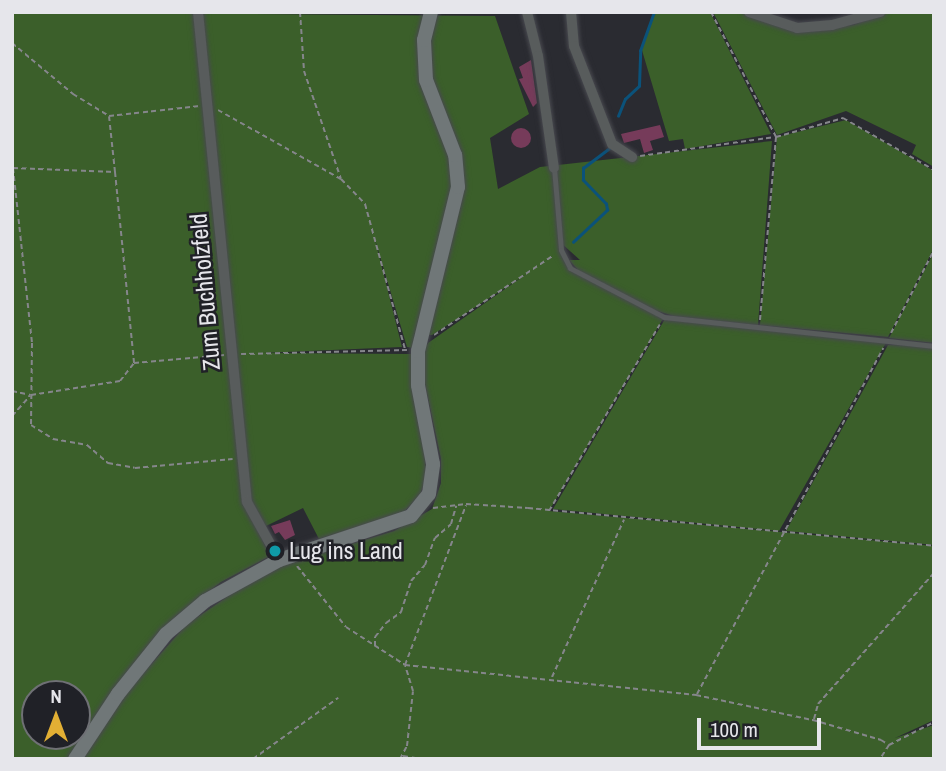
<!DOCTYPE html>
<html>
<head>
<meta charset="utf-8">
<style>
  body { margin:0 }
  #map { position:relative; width:946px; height:771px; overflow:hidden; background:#2a2b31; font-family:"Archivo Narrow",sans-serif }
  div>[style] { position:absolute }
  .green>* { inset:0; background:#3b5f2a }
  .stream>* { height:2.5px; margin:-1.25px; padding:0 1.25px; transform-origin:1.25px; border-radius:1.25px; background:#0b527a }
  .building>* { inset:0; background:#763b5a }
  .round { border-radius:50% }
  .path>* { height:2px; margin-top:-1px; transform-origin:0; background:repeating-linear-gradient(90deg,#85868b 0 5px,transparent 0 8.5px) }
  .roads { filter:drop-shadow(0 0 2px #48494f) drop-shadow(0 0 2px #48494f) }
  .lane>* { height:5px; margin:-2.5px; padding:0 2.5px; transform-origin:2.5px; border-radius:2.5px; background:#585c5c }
  .street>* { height:10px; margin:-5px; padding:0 5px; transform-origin:5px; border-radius:5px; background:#585c5c }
  .secondary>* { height:14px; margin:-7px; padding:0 7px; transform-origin:7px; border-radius:7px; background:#707778 }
  .dots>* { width:19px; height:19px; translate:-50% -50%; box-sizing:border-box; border:4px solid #202127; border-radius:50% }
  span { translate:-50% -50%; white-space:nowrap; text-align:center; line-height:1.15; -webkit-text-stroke:5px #202127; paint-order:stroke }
  .street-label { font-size:24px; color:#e6e6eb }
  .poi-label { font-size:24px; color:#e6e6eb }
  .left { translate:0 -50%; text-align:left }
  .frame { position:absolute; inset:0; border:14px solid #e6e6eb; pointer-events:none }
  .north { position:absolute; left:21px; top:680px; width:70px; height:70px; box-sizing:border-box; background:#202127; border:2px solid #6f7075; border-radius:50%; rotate:0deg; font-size:19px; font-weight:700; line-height:28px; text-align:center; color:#e6e6eb }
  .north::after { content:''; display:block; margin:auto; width:24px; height:32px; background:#e2af34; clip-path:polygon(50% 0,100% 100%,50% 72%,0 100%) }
  .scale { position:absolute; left:697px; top:718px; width:124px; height:32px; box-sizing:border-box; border:4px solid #e6e6eb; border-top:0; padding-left:9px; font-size:21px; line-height:24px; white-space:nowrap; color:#e6e6eb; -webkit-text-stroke:5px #202127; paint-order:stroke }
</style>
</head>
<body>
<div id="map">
  <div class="green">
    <div style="clip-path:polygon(evenodd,12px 12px,495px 16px,529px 114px,490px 138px,498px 189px,540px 167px,772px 141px,758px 325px,674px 316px,654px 310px,579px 271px,569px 260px,580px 260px,561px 243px,571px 268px,664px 317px,549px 511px,934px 546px,934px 720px,895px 738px,934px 725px,934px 759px,82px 759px,123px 696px,186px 625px,246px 584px,288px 563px,394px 531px,432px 509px,441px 483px,441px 459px,425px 384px,424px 350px,428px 343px,528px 273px,432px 335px,426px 335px,422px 326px,415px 333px,413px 348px,407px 347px,374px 236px,402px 347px,262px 353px,411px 354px,427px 475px,420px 495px,403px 513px,319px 539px,303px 508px,266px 526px,252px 502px,243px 454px,244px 503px,270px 556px,221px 582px,176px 616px,112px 691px,69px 759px,12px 759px,12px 12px,35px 694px,77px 694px,77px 736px,35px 736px,35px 694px)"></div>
    <div style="clip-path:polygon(654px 12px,710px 12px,771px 134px,685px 149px,683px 139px,669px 141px,641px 47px)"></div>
    <div style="clip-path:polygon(713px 12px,741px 12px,801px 32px,853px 25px,891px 12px,934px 12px,934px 167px,912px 154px,916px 145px,846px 111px,777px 135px)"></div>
    <div style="clip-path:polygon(846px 120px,934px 171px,934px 248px,888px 337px,760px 325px,777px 137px)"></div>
    <div style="clip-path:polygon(934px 252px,934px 343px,889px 338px)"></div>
    <div style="clip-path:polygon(665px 319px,887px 341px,779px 531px,553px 509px)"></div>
    <div style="clip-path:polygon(888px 345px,934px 346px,934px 545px,786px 531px)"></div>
  </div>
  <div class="stream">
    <div style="left:618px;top:116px;width:18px;rotate:-68deg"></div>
    <div style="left:625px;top:99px;width:19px;rotate:-43deg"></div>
    <div style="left:639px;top:86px;width:35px;rotate:-88deg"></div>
    <div style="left:640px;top:51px;width:41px;rotate:-70.3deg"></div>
    <div style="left:573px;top:242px;width:47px;rotate:-43.3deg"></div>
    <div style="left:607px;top:210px;width:6px;rotate:-99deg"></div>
    <div style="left:606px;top:204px;width:33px;rotate:-134deg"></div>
    <div style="left:583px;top:180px;width:12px;rotate:-90deg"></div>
    <div style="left:583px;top:168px;width:34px;rotate:-37deg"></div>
  </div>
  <div class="building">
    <div style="clip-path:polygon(531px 60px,537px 103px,533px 107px,519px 79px,523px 78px,519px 67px)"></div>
    <div style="clip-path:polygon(660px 125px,664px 137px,650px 141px,653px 150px,644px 153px,640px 139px,624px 143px,621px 134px)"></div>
    <div class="round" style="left:511px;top:128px;width:20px;height:20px"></div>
    <div style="clip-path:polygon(290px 520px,295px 535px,285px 540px,279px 532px,275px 534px,271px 526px)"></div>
  </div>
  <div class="path">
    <div style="left:300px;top:12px;width:59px;rotate:86.1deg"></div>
    <div style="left:304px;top:71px;width:114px;rotate:71.1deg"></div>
    <div style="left:341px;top:179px;width:35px;rotate:46deg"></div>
    <div style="left:365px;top:204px;width:150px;rotate:74.6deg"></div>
    <div style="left:445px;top:12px;width:41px"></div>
    <div style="left:711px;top:12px;width:141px;rotate:62.5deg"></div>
    <div style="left:776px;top:137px;width:184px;rotate:95deg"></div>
    <div style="left:12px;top:43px;width:80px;rotate:39.9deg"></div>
    <div style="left:73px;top:94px;width:42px;rotate:31.4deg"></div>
    <div style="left:218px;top:110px;width:141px;rotate:29.3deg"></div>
    <div style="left:640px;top:156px;width:137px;rotate:-8deg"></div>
    <div style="left:776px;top:137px;width:70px;rotate:-15.8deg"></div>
    <div style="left:843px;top:118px;width:105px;rotate:29.7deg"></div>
    <div style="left:13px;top:168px;width:176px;rotate:83.8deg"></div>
    <div style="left:32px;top:343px;width:82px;rotate:90.7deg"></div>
    <div style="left:31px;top:425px;width:26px;rotate:32deg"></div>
    <div style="left:53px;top:439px;width:35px;rotate:10deg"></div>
    <div style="left:87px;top:445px;width:28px;rotate:41deg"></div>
    <div style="left:108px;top:463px;width:27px;rotate:10deg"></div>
    <div style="left:135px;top:468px;width:98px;rotate:-5.2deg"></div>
    <div style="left:13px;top:168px;width:102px;rotate:2.2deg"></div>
    <div style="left:115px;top:172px;width:56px;rotate:-96.1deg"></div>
    <div style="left:109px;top:116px;width:91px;rotate:-6.3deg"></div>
    <div style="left:115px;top:172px;width:192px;rotate:84.3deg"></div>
    <div style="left:134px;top:363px;width:91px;rotate:-5deg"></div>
    <div style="left:891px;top:333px;width:93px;rotate:-62.6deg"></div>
    <div style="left:434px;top:335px;width:144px;rotate:-33.7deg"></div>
    <div style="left:241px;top:354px;width:166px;rotate:-1.4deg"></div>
    <div style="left:12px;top:391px;width:19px;rotate:12deg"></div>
    <div style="left:31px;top:395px;width:90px;rotate:-8.9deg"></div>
    <div style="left:120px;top:381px;width:23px;rotate:-52deg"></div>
    <div style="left:12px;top:416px;width:27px;rotate:-48deg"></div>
    <div style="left:433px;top:508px;width:33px;rotate:-7deg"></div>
    <div style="left:466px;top:504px;width:62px;rotate:3.7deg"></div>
    <div style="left:528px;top:508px;width:408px;rotate:5.3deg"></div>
    <div style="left:549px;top:511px;width:217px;rotate:-59.3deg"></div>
    <div style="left:297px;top:566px;width:78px;rotate:51.2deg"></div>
    <div style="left:346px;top:627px;width:70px;rotate:32.8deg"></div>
    <div style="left:405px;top:665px;width:293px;rotate:5.9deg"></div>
    <div style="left:696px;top:695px;width:120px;rotate:12.1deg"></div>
    <div style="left:813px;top:720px;width:71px;rotate:16.4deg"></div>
    <div style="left:881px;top:740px;width:9px;rotate:32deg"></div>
    <div style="left:889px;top:745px;width:17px;rotate:123deg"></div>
    <div style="left:375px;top:646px;width:9px;rotate:-90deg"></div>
    <div style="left:375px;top:637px;width:18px;rotate:-52deg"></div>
    <div style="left:386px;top:623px;width:19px;rotate:-36deg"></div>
    <div style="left:401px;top:612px;width:33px;rotate:-72deg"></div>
    <div style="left:411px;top:581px;width:21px;rotate:-49deg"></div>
    <div style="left:425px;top:565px;width:29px;rotate:-70deg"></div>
    <div style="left:435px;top:538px;width:21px;rotate:-41deg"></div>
    <div style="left:451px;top:524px;width:19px;rotate:-74deg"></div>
    <div style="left:552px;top:677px;width:173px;rotate:-65.4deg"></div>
    <div style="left:697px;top:694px;width:393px;rotate:-61.7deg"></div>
    <div style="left:814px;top:719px;width:16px;rotate:-75deg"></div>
    <div style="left:818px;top:704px;width:175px;rotate:-48.5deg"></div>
    <div style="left:889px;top:745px;width:51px;rotate:-27.1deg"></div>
    <div style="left:403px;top:756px;width:20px;rotate:9deg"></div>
    <div style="left:253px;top:759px;width:105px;rotate:-35.7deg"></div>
    <div style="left:400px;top:759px;width:15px;rotate:-62deg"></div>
    <div style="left:407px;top:746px;width:55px;rotate:-83.8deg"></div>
    <div style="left:413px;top:691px;width:27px;rotate:-107deg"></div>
    <div style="left:405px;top:665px;width:171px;rotate:-69.1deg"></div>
  </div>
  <div class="roads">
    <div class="lane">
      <div style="left:554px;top:168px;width:82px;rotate:85.1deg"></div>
      <div style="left:561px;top:250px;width:20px;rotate:63deg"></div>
      <div style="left:570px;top:268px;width:106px;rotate:27.5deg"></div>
      <div style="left:664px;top:317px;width:272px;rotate:6.1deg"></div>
    </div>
    <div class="street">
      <div style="left:198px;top:12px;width:492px;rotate:84.3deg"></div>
      <div style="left:247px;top:502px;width:66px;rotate:61.1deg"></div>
      <div style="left:527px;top:12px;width:45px;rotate:76deg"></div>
      <div style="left:538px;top:56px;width:113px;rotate:81.9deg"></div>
      <div style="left:571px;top:12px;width:34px;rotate:85deg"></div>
      <div style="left:574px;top:46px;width:105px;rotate:68.8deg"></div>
      <div style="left:612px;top:144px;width:24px;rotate:33deg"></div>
      <div style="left:749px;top:12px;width:51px;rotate:18.4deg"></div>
      <div style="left:797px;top:28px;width:35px;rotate:-5deg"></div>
      <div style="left:832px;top:25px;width:50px;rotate:-15.2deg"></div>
    </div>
    <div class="secondary">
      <div style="left:75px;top:759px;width:78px;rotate:-56.5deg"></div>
      <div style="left:118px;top:694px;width:77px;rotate:-51.3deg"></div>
      <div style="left:166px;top:634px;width:51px;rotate:-40.2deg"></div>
      <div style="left:205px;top:601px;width:85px;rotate:-29deg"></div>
      <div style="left:279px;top:560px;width:139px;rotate:-18.4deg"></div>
      <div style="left:411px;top:516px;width:28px;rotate:-51deg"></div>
      <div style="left:429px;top:494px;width:30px;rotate:-82deg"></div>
      <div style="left:433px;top:464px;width:80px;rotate:-100.8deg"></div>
      <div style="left:418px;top:385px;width:34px;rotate:-90deg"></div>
      <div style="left:418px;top:351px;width:169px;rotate:-76.3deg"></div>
      <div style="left:458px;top:187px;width:32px;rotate:-95deg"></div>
      <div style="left:455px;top:155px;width:80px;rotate:-111.1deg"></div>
      <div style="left:426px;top:80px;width:40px;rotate:-92.9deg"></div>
      <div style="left:424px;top:40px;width:29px;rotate:-76deg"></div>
    </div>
  </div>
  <div class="dots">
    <div style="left:275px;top:551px;background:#0f9aa8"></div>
  </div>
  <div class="street-label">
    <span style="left:205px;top:292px;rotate:-95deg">Zum Buchholzfeld</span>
  </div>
  <div class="poi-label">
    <span class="left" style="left:289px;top:551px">Lug ins Land</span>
  </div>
  <div class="frame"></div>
  <div class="north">N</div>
  <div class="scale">100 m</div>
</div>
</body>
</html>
